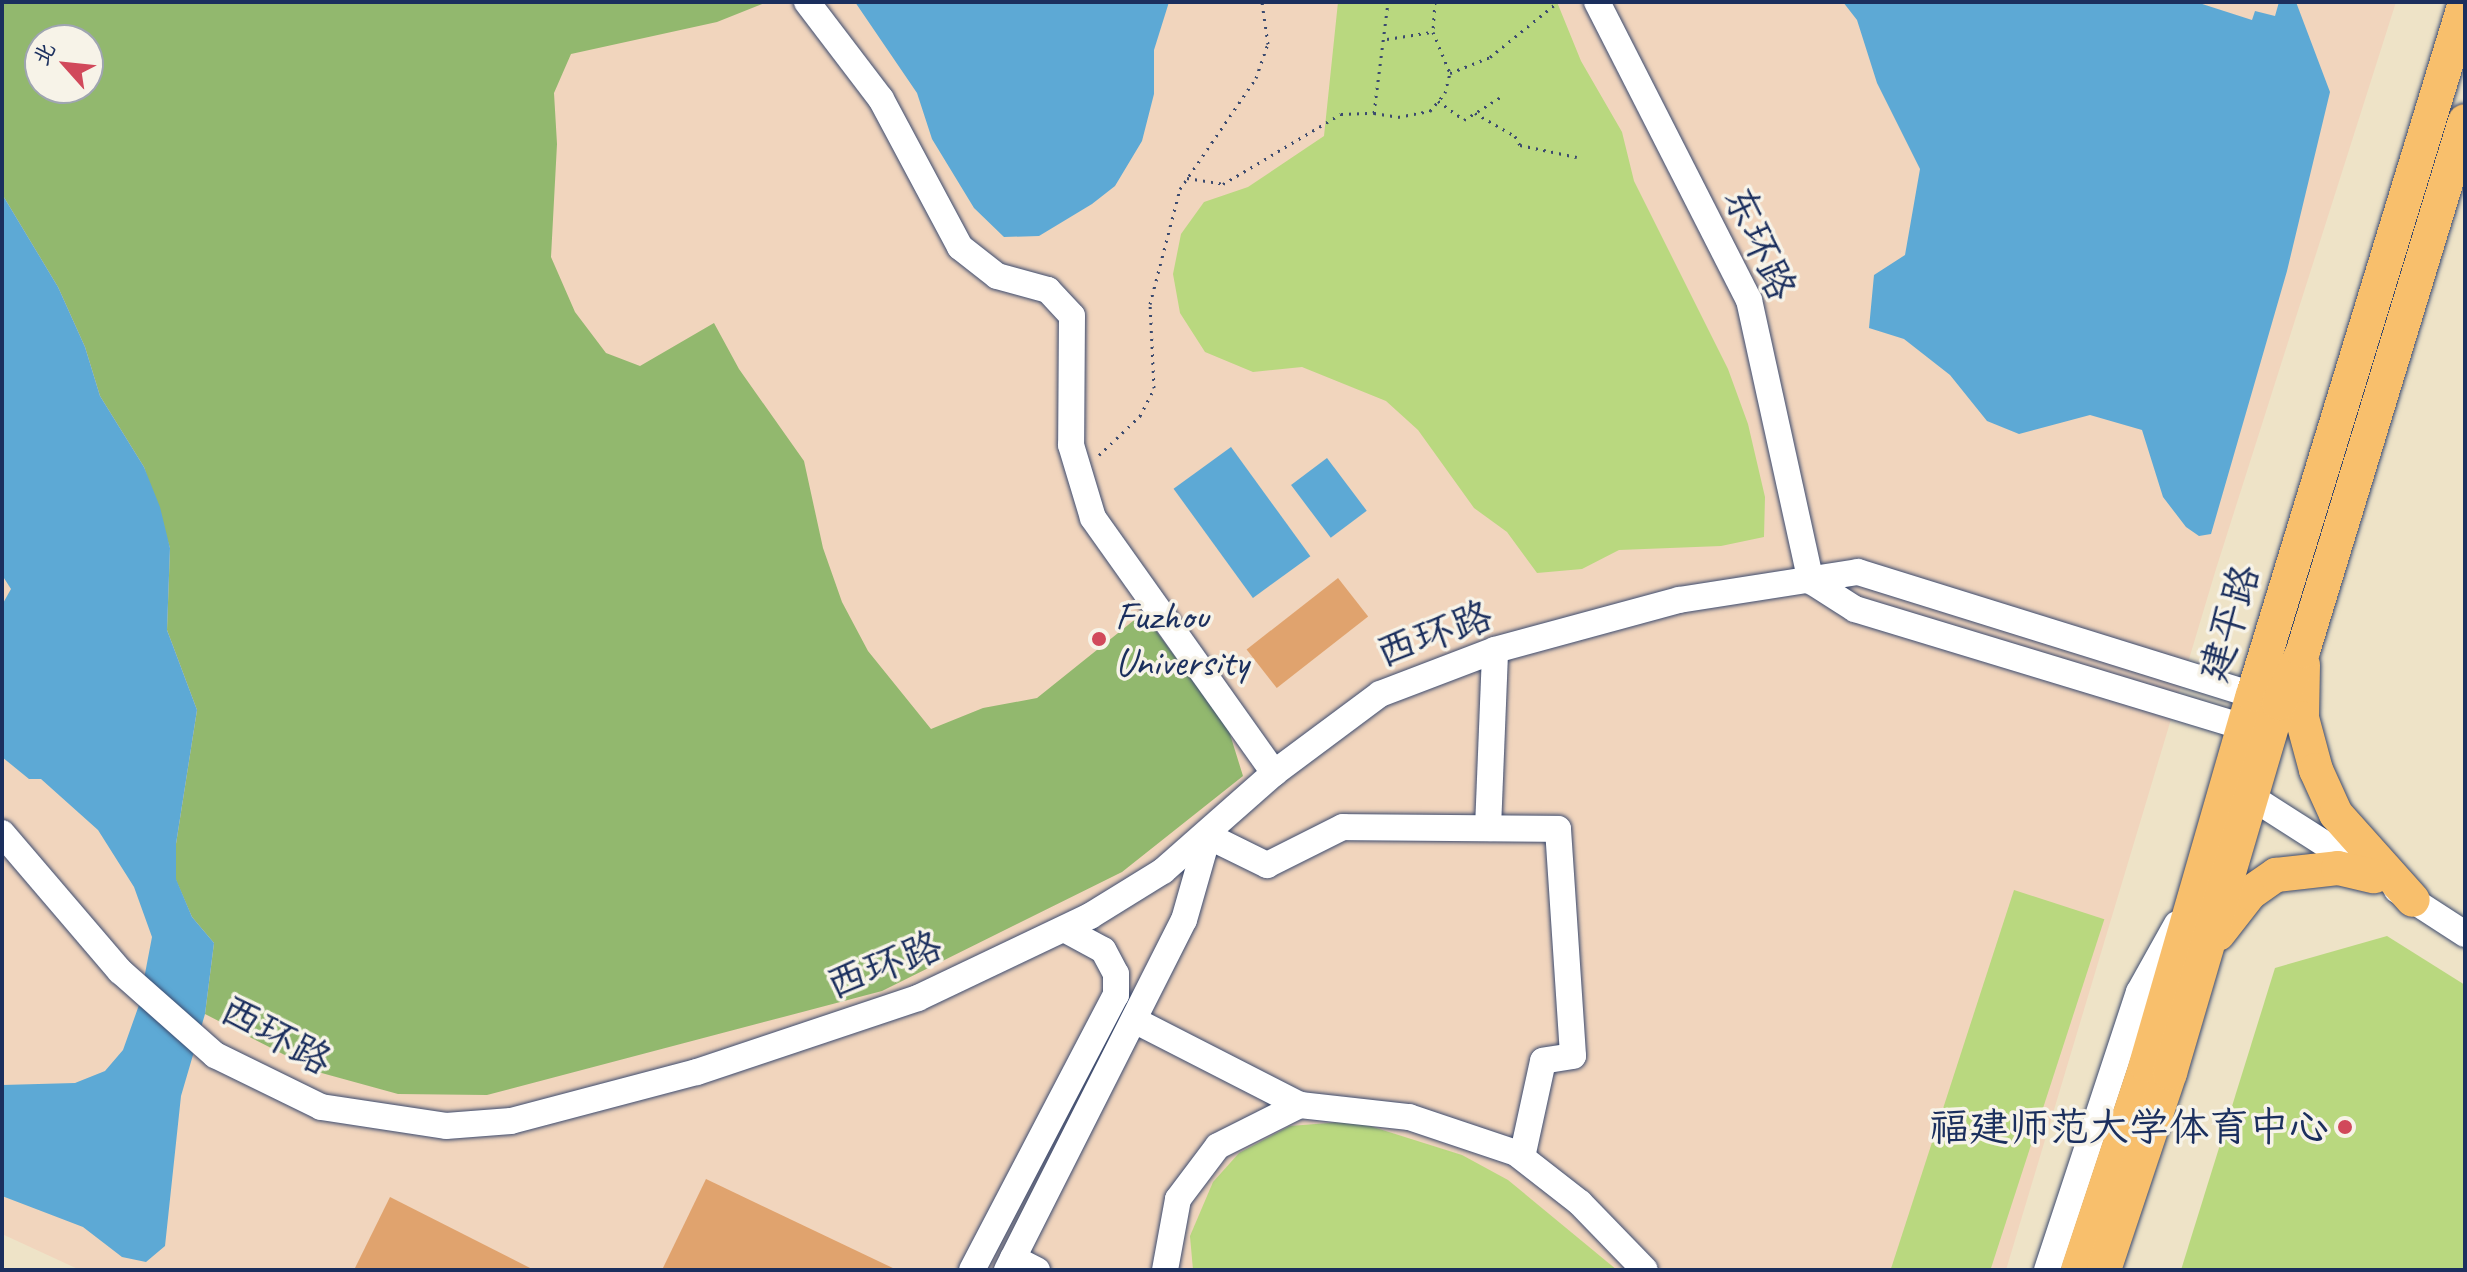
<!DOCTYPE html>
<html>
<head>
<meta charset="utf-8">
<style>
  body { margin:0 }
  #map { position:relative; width:2467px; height:1272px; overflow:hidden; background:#eee3c7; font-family:Caveat,"LXGW WenKai TC",sans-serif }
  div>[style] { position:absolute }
  .built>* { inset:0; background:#f1d5bd }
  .green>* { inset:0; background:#b9d87f; transform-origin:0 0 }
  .forest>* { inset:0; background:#92b86e }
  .water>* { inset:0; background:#5da9d5; transform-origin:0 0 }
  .building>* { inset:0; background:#e0a36e; transform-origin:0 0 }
  .path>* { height:3px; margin-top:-1.5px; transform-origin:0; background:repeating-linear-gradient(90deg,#3b4a6e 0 2px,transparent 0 8px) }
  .roads { filter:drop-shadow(0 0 2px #3b4a6e) drop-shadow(0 0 2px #3b4a6e) }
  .minor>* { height:26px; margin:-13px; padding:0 13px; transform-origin:13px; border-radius:13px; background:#fff }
  .major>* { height:34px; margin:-17px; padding:0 17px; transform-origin:17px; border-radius:17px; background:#f8bf6c }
  .dots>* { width:22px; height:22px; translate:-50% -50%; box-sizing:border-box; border:4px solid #f7f3e8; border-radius:50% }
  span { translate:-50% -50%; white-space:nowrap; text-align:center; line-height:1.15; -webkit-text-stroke:7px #f7f3e8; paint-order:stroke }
  .street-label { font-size:40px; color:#1b2f5e }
  .poi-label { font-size:40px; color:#1b2f5e }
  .left { translate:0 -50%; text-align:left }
  .right { translate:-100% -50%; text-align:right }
  .frame { position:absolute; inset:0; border:4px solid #1b2f5e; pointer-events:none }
  .north { position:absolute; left:24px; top:24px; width:80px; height:80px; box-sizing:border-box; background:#f7f3e8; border:2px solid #9fa5b1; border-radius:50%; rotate:297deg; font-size:22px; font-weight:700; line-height:32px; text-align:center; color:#1b2f5e }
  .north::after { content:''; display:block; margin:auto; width:28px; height:36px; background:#d1495b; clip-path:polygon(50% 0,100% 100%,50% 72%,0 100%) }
</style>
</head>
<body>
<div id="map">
  <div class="built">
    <div style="clip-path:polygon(evenodd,2px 2px,2396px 2px,2216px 569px,2006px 1270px,80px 1270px,2px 1234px,2px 2px,40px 40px,88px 40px,88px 88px,40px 88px,40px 40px)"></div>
  </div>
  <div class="green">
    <div style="clip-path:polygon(1338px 2px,1557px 2px,1581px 61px,1622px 132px,1634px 181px,1728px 369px,1748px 424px,1765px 497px,1764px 537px,1721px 546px,1619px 550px,1582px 569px,1537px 573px,1507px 532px,1474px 508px,1418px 430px,1386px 401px,1302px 367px,1253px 372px,1205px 352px,1180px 313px,1173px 274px,1181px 234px,1204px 202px,1248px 187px,1324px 136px)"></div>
    <div style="left:2014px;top:890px;width:95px;height:400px;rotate:18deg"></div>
    <div style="clip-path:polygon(2387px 936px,2465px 985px,2465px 1270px,2181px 1270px,2275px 968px)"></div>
    <div style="clip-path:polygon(1354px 1121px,1462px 1155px,1508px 1180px,1617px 1270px,1193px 1270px,1190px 1236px,1213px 1182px,1239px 1153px,1290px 1126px)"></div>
  </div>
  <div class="forest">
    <div style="clip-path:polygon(evenodd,2px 2px,767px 2px,717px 22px,571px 54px,554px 93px,557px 144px,551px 257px,575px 312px,606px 353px,640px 366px,714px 323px,739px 369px,804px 461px,823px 548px,842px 602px,868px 651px,931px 729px,983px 708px,1037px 698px,1143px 613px,1229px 731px,1243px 776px,1122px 872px,882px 991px,487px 1095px,398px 1094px,318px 1072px,205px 1014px,214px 943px,192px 917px,176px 880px,176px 844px,197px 710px,167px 630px,170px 548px,144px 467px,100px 396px,85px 347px,58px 287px,2px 194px,2px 2px,40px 40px,88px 40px,88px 88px,40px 88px,40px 40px)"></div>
  </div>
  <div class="water">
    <div style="clip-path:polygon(855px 2px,1169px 2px,1154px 50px,1154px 94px,1142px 141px,1115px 186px,1092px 204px,1039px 236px,1004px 237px,974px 208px,932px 139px,917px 93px)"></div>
    <div style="clip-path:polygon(1843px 2px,2196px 2px,2252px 20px,2255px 11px,2275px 16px,2279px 2px,2296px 2px,2330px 92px,2287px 271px,2211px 534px,2199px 536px,2186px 527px,2163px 497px,2142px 430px,2090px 415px,2019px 434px,1987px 421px,1950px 375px,1904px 339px,1869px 328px,1874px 275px,1905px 255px,1920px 169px,1877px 83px,1857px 20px)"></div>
    <div style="clip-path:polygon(2px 194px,58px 287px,85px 347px,100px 396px,144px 467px,160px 507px,170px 548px,167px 630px,197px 710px,176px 844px,176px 879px,192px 917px,214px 943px,205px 1014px,181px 1096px,165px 1246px,146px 1262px,122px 1257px,83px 1227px,2px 1196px,2px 1085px,75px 1083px,105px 1071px,123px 1050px,139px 1005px,152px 937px,134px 887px,98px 830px,41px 779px,29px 779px,2px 757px,2px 605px,11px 589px,2px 575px)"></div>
    <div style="left:1231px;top:447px;width:135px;height:71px;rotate:54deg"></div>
    <div style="left:1327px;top:458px;width:66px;height:45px;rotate:53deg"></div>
  </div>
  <div class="building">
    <div style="left:1338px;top:578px;width:49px;height:116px;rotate:52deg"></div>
    <div style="clip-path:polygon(706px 1179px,897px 1270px,662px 1270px)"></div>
    <div style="clip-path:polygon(390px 1197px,534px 1270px,354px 1270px)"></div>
  </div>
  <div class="path">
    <div style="left:1435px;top:2px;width:30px;rotate:94deg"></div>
    <div style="left:1433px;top:32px;width:44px;rotate:67.5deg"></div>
    <div style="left:1450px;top:73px;width:43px;rotate:-21.8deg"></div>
    <div style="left:1490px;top:57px;width:87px;rotate:-39deg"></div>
    <div style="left:1387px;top:39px;width:45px;rotate:-9deg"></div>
    <div style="left:1438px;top:101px;width:32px;rotate:36deg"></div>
    <div style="left:1464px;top:120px;width:47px;rotate:-32deg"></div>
    <div style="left:1374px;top:113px;width:24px;rotate:9deg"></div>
    <div style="left:1398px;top:117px;width:33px;rotate:-11deg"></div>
    <div style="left:1430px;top:111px;width:23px;rotate:-50deg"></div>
    <div style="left:1445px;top:93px;width:21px;rotate:-76deg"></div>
    <div style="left:1475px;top:113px;width:46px;rotate:29.9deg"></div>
    <div style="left:1515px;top:136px;width:10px;rotate:61deg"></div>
    <div style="left:1520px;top:145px;width:58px;rotate:11.9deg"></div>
    <div style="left:1187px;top:178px;width:36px;rotate:9deg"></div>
    <div style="left:1223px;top:184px;width:137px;rotate:-30.7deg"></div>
    <div style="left:1341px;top:114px;width:33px;rotate:-2deg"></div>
    <div style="left:1374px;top:113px;width:112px;rotate:-82.8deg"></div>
    <div style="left:1099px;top:455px;width:57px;rotate:-43.6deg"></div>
    <div style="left:1140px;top:416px;width:31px;rotate:-63deg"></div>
    <div style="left:1154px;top:388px;width:84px;rotate:-92.7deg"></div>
    <div style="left:1150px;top:304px;width:119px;rotate:-75.4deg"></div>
    <div style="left:1180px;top:189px;width:135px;rotate:-55.6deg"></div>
    <div style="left:1256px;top:78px;width:36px;rotate:-71deg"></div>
    <div style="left:1268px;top:44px;width:42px;rotate:-98.1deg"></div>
  </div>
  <div class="roads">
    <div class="minor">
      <div style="left:807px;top:2px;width:122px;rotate:52.7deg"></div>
      <div style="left:881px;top:99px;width:168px;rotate:61.9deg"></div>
      <div style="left:960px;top:247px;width:47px;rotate:38.1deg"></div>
      <div style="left:997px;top:276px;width:53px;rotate:15.4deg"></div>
      <div style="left:1048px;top:290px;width:35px;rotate:47deg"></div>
      <div style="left:1072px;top:316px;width:129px;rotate:90.4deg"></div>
      <div style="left:1071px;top:445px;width:76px;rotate:73.2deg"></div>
      <div style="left:1093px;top:518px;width:313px;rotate:54.6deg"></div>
      <div style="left:1597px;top:2px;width:335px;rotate:63deg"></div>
      <div style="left:1749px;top:300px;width:288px;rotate:77.6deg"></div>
      <div style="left:1811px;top:581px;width:52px;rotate:32.5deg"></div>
      <div style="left:1855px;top:609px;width:424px;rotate:16.9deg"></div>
      <div style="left:2239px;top:789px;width:148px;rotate:32.6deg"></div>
      <div style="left:1488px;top:828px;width:178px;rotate:-87.7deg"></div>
      <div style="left:2px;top:833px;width:182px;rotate:49.5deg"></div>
      <div style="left:120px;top:971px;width:127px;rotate:41.5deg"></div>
      <div style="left:215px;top:1055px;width:118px;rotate:26.1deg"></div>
      <div style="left:321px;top:1107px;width:126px;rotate:8.6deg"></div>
      <div style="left:446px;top:1126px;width:65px;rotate:-4.4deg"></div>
      <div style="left:511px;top:1121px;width:192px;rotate:-14.8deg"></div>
      <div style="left:697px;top:1072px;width:233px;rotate:-18.5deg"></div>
      <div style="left:918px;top:998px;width:191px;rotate:-25.5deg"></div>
      <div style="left:1090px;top:916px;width:86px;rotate:-31.7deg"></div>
      <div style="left:1163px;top:871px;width:148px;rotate:-41.4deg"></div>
      <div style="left:1274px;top:773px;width:132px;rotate:-36.7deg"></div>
      <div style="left:1380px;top:694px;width:123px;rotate:-20.9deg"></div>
      <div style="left:1495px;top:650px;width:191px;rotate:-15.2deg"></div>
      <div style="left:1679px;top:600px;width:181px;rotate:-8.9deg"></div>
      <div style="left:1858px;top:572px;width:430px;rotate:17.3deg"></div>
      <div style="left:2397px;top:890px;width:81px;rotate:32.9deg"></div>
      <div style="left:1134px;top:1020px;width:186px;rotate:27.1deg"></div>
      <div style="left:1300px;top:1105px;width:110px;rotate:6.3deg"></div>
      <div style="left:1409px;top:1117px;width:113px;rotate:18.6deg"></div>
      <div style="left:1516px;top:1153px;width:81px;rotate:38deg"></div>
      <div style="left:1580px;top:1203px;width:93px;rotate:45.9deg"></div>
      <div style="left:1013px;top:1258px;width:27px;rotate:27deg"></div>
      <div style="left:972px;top:1270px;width:310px;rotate:-62.4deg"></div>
      <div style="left:1116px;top:995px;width:21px;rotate:-90deg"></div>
      <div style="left:1116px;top:974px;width:27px;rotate:-118deg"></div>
      <div style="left:1103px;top:950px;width:44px;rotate:-151.7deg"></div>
      <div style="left:1007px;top:1270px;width:392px;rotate:-63.2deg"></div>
      <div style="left:1184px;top:920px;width:87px;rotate:-74.1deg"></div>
      <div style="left:1208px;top:836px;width:66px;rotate:26.2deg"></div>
      <div style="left:1267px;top:865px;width:85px;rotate:-26.6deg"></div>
      <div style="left:1343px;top:827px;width:215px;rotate:0.5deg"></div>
      <div style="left:1558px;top:829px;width:227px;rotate:86.2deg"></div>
      <div style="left:1573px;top:1056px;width:30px;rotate:171deg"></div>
      <div style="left:1543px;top:1061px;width:98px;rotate:102.3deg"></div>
      <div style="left:1165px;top:1270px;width:72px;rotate:-79.6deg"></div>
      <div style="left:1178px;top:1199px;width:66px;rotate:-53deg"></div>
      <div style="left:1218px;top:1146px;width:92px;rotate:-26.6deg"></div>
      <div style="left:2047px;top:1270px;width:293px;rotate:-71.7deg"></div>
      <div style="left:2139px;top:992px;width:78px;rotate:-60.8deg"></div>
    </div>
    <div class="major">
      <div style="left:2303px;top:665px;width:53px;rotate:91.1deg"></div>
      <div style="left:2302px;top:718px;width:54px;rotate:74.9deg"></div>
      <div style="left:2316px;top:770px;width:48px;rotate:65.6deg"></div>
      <div style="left:2336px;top:814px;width:115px;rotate:48.2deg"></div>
      <div style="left:2218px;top:934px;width:52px;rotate:-52deg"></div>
      <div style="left:2250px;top:893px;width:32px;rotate:-35deg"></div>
      <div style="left:2276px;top:875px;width:62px;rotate:-6.4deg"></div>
      <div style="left:2338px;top:868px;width:37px;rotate:13deg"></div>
      <div style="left:2078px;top:1270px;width:216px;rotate:-71.6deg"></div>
      <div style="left:2146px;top:1065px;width:385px;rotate:-73.9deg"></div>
      <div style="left:2253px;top:695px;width:724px;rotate:-72.97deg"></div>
      <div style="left:2104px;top:1270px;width:208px;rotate:-71.5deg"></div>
      <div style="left:2170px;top:1073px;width:386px;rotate:-73.6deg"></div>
      <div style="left:2279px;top:703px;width:57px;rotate:-65.2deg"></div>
      <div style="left:2303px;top:651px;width:554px;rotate:-73deg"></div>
    </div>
  </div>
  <div class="dots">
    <div style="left:1099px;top:639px;background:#d1495b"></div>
    <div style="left:2345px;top:1127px;background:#d1495b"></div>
  </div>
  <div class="street-label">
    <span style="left:1760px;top:243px;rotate:66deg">东环路</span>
    <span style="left:2229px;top:623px;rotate:-73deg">建平路</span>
    <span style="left:1434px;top:634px;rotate:-20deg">西环路</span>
    <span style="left:884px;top:965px;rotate:-21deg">西环路</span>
    <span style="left:276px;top:1035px;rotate:29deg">西环路</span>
  </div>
  <div class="poi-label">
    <span class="left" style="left:1115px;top:639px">Fuzhou<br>University</span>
    <span class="right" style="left:2329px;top:1127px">福建师范大学体育中心</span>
  </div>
  <div class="frame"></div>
  <div class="north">北</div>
</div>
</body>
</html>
